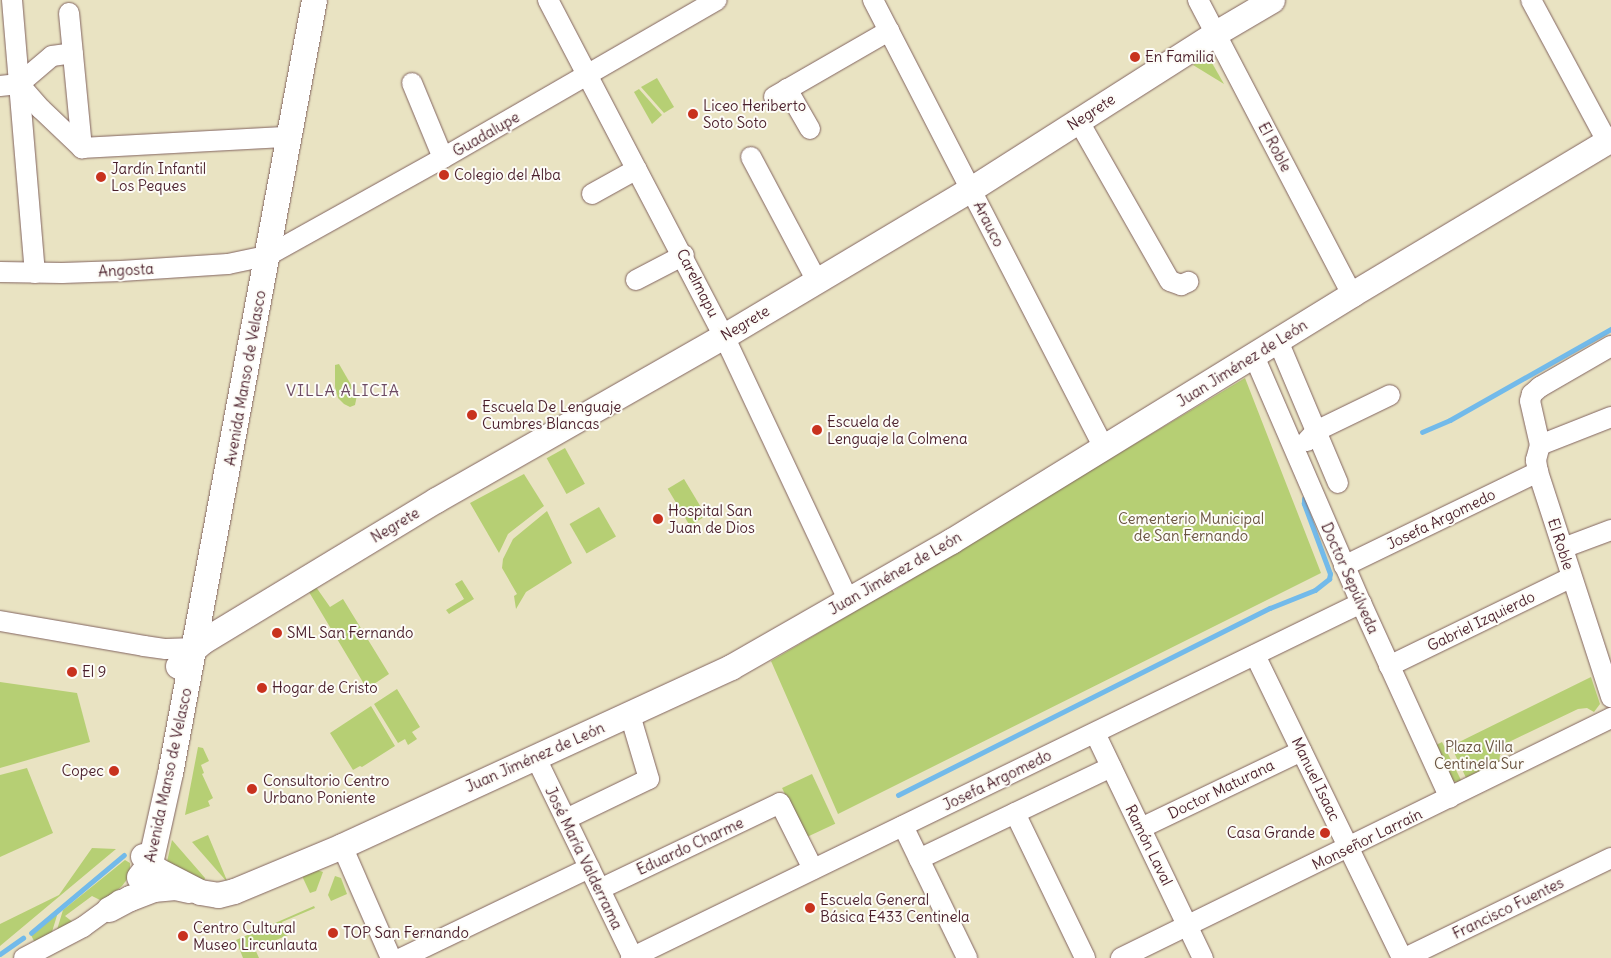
<!DOCTYPE html>
<html>
<head>
<meta charset="utf-8">
<style>
  body { margin:0 }
  #map { position:relative; width:1611px; height:958px; overflow:hidden; background:#e9e3c2; font-family:Delius,sans-serif }
  div>[style] { position:absolute }
  .green>* { inset:0; background:#b6cf74; transform-origin:0 0 }
  .stream>* { height:4.5px; margin:-2.25px; padding:0 2.25px; transform-origin:2.25px; border-radius:2.25px; background:#72baea }
  .roads { filter:drop-shadow(0 0 1px #826460) drop-shadow(0 0 1px #826460) }
  .minor>* { height:20px; margin:-10px; padding:0 10px; transform-origin:10px; border-radius:10px; background:#fff }
  .major>* { height:25px; margin:-12.5px; padding:0 12.5px; transform-origin:12.5px; border-radius:12.5px; background:#fff }
  .dots>* { width:14px; height:14px; translate:-50% -50%; box-sizing:border-box; border:2px solid #fdfcf7; border-radius:50% }
  span { translate:-50% -50%; white-space:nowrap; text-align:center; line-height:1.15; -webkit-text-stroke:4px #fdfcf7; paint-order:stroke }
  .poi-label { font-size:15px; color:#4a1f2b }
  .left { translate:0 -50%; text-align:left }
  .right { translate:-100% -50%; text-align:right }
  .street-label { font-size:15px; color:#4a1f2b }
  .park-label { font-size:15px; color:#6a5441 }
  .neighbourhood-label { font-size:16px; color:#6d4b64; letter-spacing:1px }
</style>
</head>
<body>
<div id="map">
  <div class="green">
    <div style="clip-path:polygon(1208px 56px,1224px 84px,1193px 65px)"></div>
    <div style="clip-path:polygon(657px 78px,674px 107px,664px 113px,641px 87px)"></div>
    <div style="clip-path:polygon(639px 89px,662px 115px,652px 124px,634px 92px)"></div>
    <div style="clip-path:polygon(339px 364px,357px 395px,355px 405px,350px 407px,344px 404px,338px 398px,335px 387px,335px 365px)"></div>
    <div style="clip-path:polygon(1245px 378px,1321px 573px,838px 814px,771px 661px,891px 590px,893px 591px,933px 565px,960px 551px,964px 546px)"></div>
    <div style="left:565px;top:448px;width:41px;height:21px;rotate:61deg"></div>
    <div style="clip-path:polygon(524px 474px,544px 506px,508px 534px,499px 553px,470px 503px)"></div>
    <div style="left:684px;top:479px;width:43px;height:19px;rotate:59deg"></div>
    <div style="left:599px;top:507px;width:34px;height:34px;rotate:60deg"></div>
    <div style="clip-path:polygon(547px 511px,572px 563px,526px 592px,516px 609px,514px 596px,517px 594px,502px 568px,503px 559px,513px 539px)"></div>
    <div style="clip-path:polygon(462px 580px,474px 599px,449px 614px,446px 610px,464px 599px,455px 584px)"></div>
    <div style="clip-path:polygon(316px 587px,330px 607px,343px 599px,389px 674px,371px 686px,364px 684px,309px 592px)"></div>
    <div style="clip-path:polygon(1591px 677px,1600px 704px,1594px 712px,1587px 708px,1578px 709px,1509px 742px,1500px 755px,1498px 768px,1468px 782px,1451px 746px)"></div>
    <div style="clip-path:polygon(0 682px,77px 693px,90px 742px,0 768px)"></div>
    <div style="clip-path:polygon(397px 689px,420px 727px,412px 732px,417px 739px,408px 745px,405px 739px,398px 743px,374px 704px)"></div>
    <div style="clip-path:polygon(371px 706px,395px 746px,362px 767px,360px 766px,353px 770px,330px 733px)"></div>
    <div style="clip-path:polygon(1442px 742px,1463px 784px,1450px 780px,1434px 746px)"></div>
    <div style="clip-path:polygon(198px 747px,203px 748px,209px 761px,201px 765px,204px 773px,202px 774px,213px 798px,208px 801px,210px 806px,185px 815px)"></div>
    <div style="clip-path:polygon(27px 768px,53px 833px,0 857px,0 775px)"></div>
    <div style="left:812px;top:774px;width:55px;height:33px;rotate:65deg"></div>
    <div style="clip-path:polygon(208px 835px,228px 883px,192px 842px)"></div>
    <div style="clip-path:polygon(172px 840px,205px 878px,203px 884px,166px 866px)"></div>
    <div style="clip-path:polygon(92px 848px,116px 849px,0 946px,0 924px,59px 895px)"></div>
    <div style="clip-path:polygon(125px 860px,130px 863px,130px 868px,128px 878px,122px 886px,104px 902px,92px 896px,65px 916px,74px 923px,56px 933px,63px 910px)"></div>
    <div style="clip-path:polygon(317px 870px,323px 872px,316px 891px,310px 893px,302px 876px)"></div>
    <div style="clip-path:polygon(335px 876px,341px 878px,347px 894px,331px 901px,328px 895px)"></div>
    <div style="clip-path:polygon(314px 906px,315px 908px,282px 922px,288px 935px,255px 949px,259px 958px,243px 958px,236px 940px)"></div>
    <div style="clip-path:polygon(59px 909px,51px 935px,35px 943px,31px 935px,40px 929px)"></div>
  </div>
  <div class="stream">
    <div style="left:1422px;top:432px;width:30px;rotate:-23deg"></div>
    <div style="left:1450px;top:420px;width:185px;rotate:-29.5deg"></div>
    <div style="left:898px;top:795px;width:416px;rotate:-26.7deg"></div>
    <div style="left:1270px;top:608px;width:48px;rotate:-21.8deg"></div>
    <div style="left:1315px;top:590px;width:18px;rotate:-38deg"></div>
    <div style="left:1329px;top:579px;width:5px;rotate:-79deg"></div>
    <div style="left:1330px;top:574px;width:75px;rotate:-110.4deg"></div>
    <div style="left:1304px;top:504px;width:5px;rotate:-90deg"></div>
    <div style="left:31px;top:933px;width:121px;rotate:-40deg"></div>
    <div style="left:0;top:954px;width:28px;rotate:-35deg"></div>
  </div>
  <div class="roads">
    <div class="minor">
      <div style="left:12px;top:0;width:274px;rotate:85.2deg"></div>
      <div style="left:548px;top:0;width:379px;rotate:62.4deg"></div>
      <div style="left:724px;top:336px;width:292px;rotate:64.8deg"></div>
      <div style="left:873px;top:0;width:504px;rotate:62.72deg"></div>
      <div style="left:1198px;top:0;width:332px;rotate:62.4deg"></div>
      <div style="left:1531px;top:0;width:160px;rotate:61.7deg"></div>
      <div style="left:69px;top:13px;width:136px;rotate:84.5deg"></div>
      <div style="left:412px;top:83px;width:81px;rotate:67.5deg"></div>
      <div style="left:19px;top:84px;width:43px;rotate:-40.3deg"></div>
      <div style="left:52px;top:56px;width:21px;rotate:-8deg"></div>
      <div style="left:0;top:86px;width:19px;rotate:-6deg"></div>
      <div style="left:19px;top:84px;width:33px;rotate:49deg"></div>
      <div style="left:41px;top:109px;width:57px;rotate:43.6deg"></div>
      <div style="left:82px;top:148px;width:206px;rotate:-3.1deg"></div>
      <div style="left:787px;top:89px;width:46px;rotate:60.1deg"></div>
      <div style="left:774px;top:97px;width:133px;rotate:-29.9deg"></div>
      <div style="left:1078px;top:120px;width:185px;rotate:60.3deg"></div>
      <div style="left:1170px;top:281px;width:12px;rotate:20deg"></div>
      <div style="left:1181px;top:285px;width:8px;rotate:-23deg"></div>
      <div style="left:751px;top:157px;width:140px;rotate:62deg"></div>
      <div style="left:592px;top:194px;width:51px;rotate:-29.1deg"></div>
      <div style="left:0;top:272px;width:62px;rotate:0.9deg"></div>
      <div style="left:62px;top:273px;width:59px;rotate:-1.9deg"></div>
      <div style="left:121px;top:271px;width:107px;rotate:-3.7deg"></div>
      <div style="left:228px;top:264px;width:40px;rotate:-12deg"></div>
      <div style="left:267px;top:256px;width:201px;rotate:-29.1deg"></div>
      <div style="left:443px;top:158px;width:316px;rotate:-30deg"></div>
      <div style="left:636px;top:280px;width:54px;rotate:-27.5deg"></div>
      <div style="left:1278px;top:341px;width:154px;rotate:67.1deg"></div>
      <div style="left:1611px;top:346px;width:82px;rotate:150deg"></div>
      <div style="left:1540px;top:387px;width:11px;rotate:139deg"></div>
      <div style="left:1532px;top:394px;width:7px;rotate:106deg"></div>
      <div style="left:1530px;top:401px;width:45px;rotate:77.2deg"></div>
      <div style="left:1540px;top:445px;width:16px;rotate:105deg"></div>
      <div style="left:1536px;top:460px;width:12px;rotate:81deg"></div>
      <div style="left:1538px;top:472px;width:237px;rotate:72deg"></div>
      <div style="left:1254px;top:356px;width:269px;rotate:66.6deg"></div>
      <div style="left:1361px;top:603px;width:214px;rotate:65.5deg"></div>
      <div style="left:1307px;top:441px;width:13px;rotate:-48deg"></div>
      <div style="left:1316px;top:431px;width:82px;rotate:-25.9deg"></div>
      <div style="left:1540px;top:445px;width:76px;rotate:-21.5deg"></div>
      <div style="left:1563px;top:548px;width:51px;rotate:-20.6deg"></div>
      <div style="left:1344px;top:566px;width:216px;rotate:-25.9deg"></div>
      <div style="left:0;top:621px;width:146px;rotate:9.8deg"></div>
      <div style="left:144px;top:646px;width:22px;rotate:8deg"></div>
      <div style="left:166px;top:649px;width:29px;rotate:-2deg"></div>
      <div style="left:1255px;top:655px;width:337px;rotate:64.1deg"></div>
      <div style="left:1389px;top:666px;width:203px;rotate:-25.9deg"></div>
      <div style="left:1095px;top:733px;width:250px;rotate:64.4deg"></div>
      <div style="left:536px;top:758px;width:222px;rotate:64.1deg"></div>
      <div style="left:1015px;top:813px;width:161px;rotate:64.2deg"></div>
      <div style="left:566px;top:819px;width:92px;rotate:-25.7deg"></div>
      <div style="left:649px;top:779px;width:67px;rotate:-106.5deg"></div>
      <div style="left:903px;top:826px;width:147px;rotate:64.1deg"></div>
      <div style="left:1141px;top:828px;width:178px;rotate:-25.6deg"></div>
      <div style="left:342px;top:846px;width:122px;rotate:66.4deg"></div>
      <div style="left:919px;top:859px;width:213px;rotate:-25.6deg"></div>
      <div style="left:600px;top:889px;width:199px;rotate:-25.5deg"></div>
      <div style="left:780px;top:803px;width:74px;rotate:63.4deg"></div>
      <div style="left:24px;top:958px;width:67px;rotate:-27.7deg"></div>
      <div style="left:83px;top:927px;width:46px;rotate:-36.1deg"></div>
      <div style="left:402px;top:958px;width:208px;rotate:-25.7deg"></div>
      <div style="left:631px;top:958px;width:812px;rotate:-25.93deg"></div>
      <div style="left:1121px;top:958px;width:546px;rotate:-26.1deg"></div>
      <div style="left:1405px;top:958px;width:229px;rotate:-25.9deg"></div>
    </div>
    <div class="major">
      <div style="left:178px;top:666px;width:16px;rotate:-50deg"></div>
      <div style="left:188px;top:654px;width:20px;rotate:-41deg"></div>
      <div style="left:203px;top:641px;width:272px;rotate:-31.2deg"></div>
      <div style="left:436px;top:500px;width:331px;rotate:-29.7deg"></div>
      <div style="left:724px;top:336px;width:287px;rotate:-30.8deg"></div>
      <div style="left:971px;top:189px;width:290px;rotate:-32.5deg"></div>
      <div style="left:1216px;top:33px;width:65px;rotate:-30.5deg"></div>
      <div style="left:143px;top:856px;width:20px;rotate:45deg"></div>
      <div style="left:157px;top:870px;width:48px;rotate:27.1deg"></div>
      <div style="left:200px;top:892px;width:18px;rotate:9deg"></div>
      <div style="left:218px;top:895px;width:16px;rotate:-14deg"></div>
      <div style="left:234px;top:891px;width:117px;rotate:-22.6deg"></div>
      <div style="left:342px;top:846px;width:428px;rotate:-24.7deg"></div>
      <div style="left:731px;top:667px;width:254px;rotate:-29.8deg"></div>
      <div style="left:951px;top:541px;width:471px;rotate:-31.6deg"></div>
      <div style="left:1352px;top:294px;width:302px;rotate:-30.9deg"></div>
      <div style="left:139px;top:877px;width:18px;rotate:-52deg"></div>
      <div style="left:150px;top:863px;width:92px;rotate:-77.5deg"></div>
      <div style="left:170px;top:773px;width:786px;rotate:-79.45deg"></div>
      <div style="left:109px;top:909px;width:24px;rotate:-28deg"></div>
      <div style="left:130px;top:898px;width:25px;rotate:-21deg"></div>
      <div style="left:153px;top:889px;width:22px;rotate:-5deg"></div>
      <div style="left:175px;top:887px;width:14px;rotate:12deg"></div>
    </div>
  </div>
  <div class="dots">
    <div style="left:1135px;top:57px;background:#c8321e"></div>
    <div style="left:693px;top:114px;background:#c8321e"></div>
    <div style="left:444px;top:175px;background:#c8321e"></div>
    <div style="left:101px;top:177px;background:#c8321e"></div>
    <div style="left:472px;top:415px;background:#c8321e"></div>
    <div style="left:817px;top:430px;background:#c8321e"></div>
    <div style="left:658px;top:519px;background:#c8321e"></div>
    <div style="left:277px;top:633px;background:#c8321e"></div>
    <div style="left:72px;top:672px;background:#c8321e"></div>
    <div style="left:262px;top:688px;background:#c8321e"></div>
    <div style="left:114px;top:771px;background:#c8321e"></div>
    <div style="left:252px;top:789px;background:#c8321e"></div>
    <div style="left:1325px;top:833px;background:#c8321e"></div>
    <div style="left:810px;top:908px;background:#c8321e"></div>
    <div style="left:333px;top:933px;background:#c8321e"></div>
    <div style="left:183px;top:936px;background:#c8321e"></div>
  </div>
  <div class="poi-label">
    <span class="left" style="left:1145px;top:57px">En Familia</span>
    <span class="left" style="left:703px;top:114px">Liceo Heriberto<br>Soto Soto</span>
    <span class="left" style="left:111px;top:177px">Jardín Infantil<br>Los Peques</span>
    <span class="left" style="left:454px;top:175px">Colegio del Alba</span>
    <span class="left" style="left:482px;top:415px">Escuela De Lenguaje<br>Cumbres Blancas</span>
    <span class="left" style="left:827px;top:430px">Escuela de<br>Lenguaje la Colmena</span>
    <span class="left" style="left:668px;top:519px">Hospital San<br>Juan de Dios</span>
    <span class="left" style="left:287px;top:633px">SML San Fernando</span>
    <span class="left" style="left:82px;top:672px">El 9</span>
    <span class="left" style="left:272px;top:688px">Hogar de Cristo</span>
    <span class="right" style="left:104px;top:771px">Copec</span>
    <span class="left" style="left:263px;top:789px">Consultorio Centro<br>Urbano Poniente</span>
    <span class="right" style="left:1315px;top:833px">Casa Grande</span>
    <span class="left" style="left:820px;top:908px">Escuela General<br>Básica E433 Centinela</span>
    <span class="left" style="left:193px;top:936px">Centro Cultural<br>Museo Lircunlauta</span>
    <span class="left" style="left:343px;top:933px">TOP San Fernando</span>
  </div>
  <div class="street-label">
    <span style="left:1091px;top:112px;rotate:-33deg">Negrete</span>
    <span style="left:486px;top:134px;rotate:-30deg">Guadalupe</span>
    <span style="left:1275px;top:147px;rotate:62deg">El Roble</span>
    <span style="left:989px;top:224px;rotate:63deg">Arauco</span>
    <span style="left:126px;top:270px;rotate:-3deg">Angosta</span>
    <span style="left:698px;top:283px;rotate:63deg">Carelmapu</span>
    <span style="left:745px;top:323px;rotate:-31deg">Negrete</span>
    <span style="left:1242px;top:363px;rotate:-32deg">Juan Jiménez de León</span>
    <span style="left:245px;top:378px;rotate:-80deg">Avenida Manso de Velasco</span>
    <span style="left:1441px;top:519px;rotate:-26deg">Josefa Argomedo</span>
    <span style="left:395px;top:525px;rotate:-31deg">Negrete</span>
    <span style="left:1561px;top:544px;rotate:72deg">El Roble</span>
    <span style="left:895px;top:573px;rotate:-30deg">Juan Jiménez de León</span>
    <span style="left:1350px;top:578px;rotate:66deg">Doctor Sepúlveda</span>
    <span style="left:1481px;top:621px;rotate:-26deg">Gabriel Izquierdo</span>
    <span style="left:535px;top:757px;rotate:-24deg">Juan Jiménez de León</span>
    <span style="left:168px;top:775px;rotate:-78deg">Avenida Manso de Velasco</span>
    <span style="left:1316px;top:779px;rotate:64deg">Manuel Isaac</span>
    <span style="left:997px;top:780px;rotate:-26deg">Josefa Argomedo</span>
    <span style="left:1221px;top:789px;rotate:-26deg">Doctor Maturana</span>
    <span style="left:1367px;top:839px;rotate:-26deg">Monseñor Larraín</span>
    <span style="left:1149px;top:845px;rotate:64deg">Ramón Laval</span>
    <span style="left:690px;top:846px;rotate:-25deg">Eduardo Charme</span>
    <span style="left:584px;top:858px;rotate:64deg">José María Valderrama</span>
    <span style="left:1508px;top:908px;rotate:-26deg">Francisco Fuentes</span>
  </div>
  <div class="park-label">
    <span style="left:1191px;top:527px">Cementerio Municipal<br>de San Fernando</span>
    <span style="left:1479px;top:755px">Plaza Villa<br>Centinela Sur</span>
  </div>
  <div class="neighbourhood-label">
    <span style="left:343px;top:390px">VILLA ALICIA</span>
  </div>
</div>
</body>
</html>
